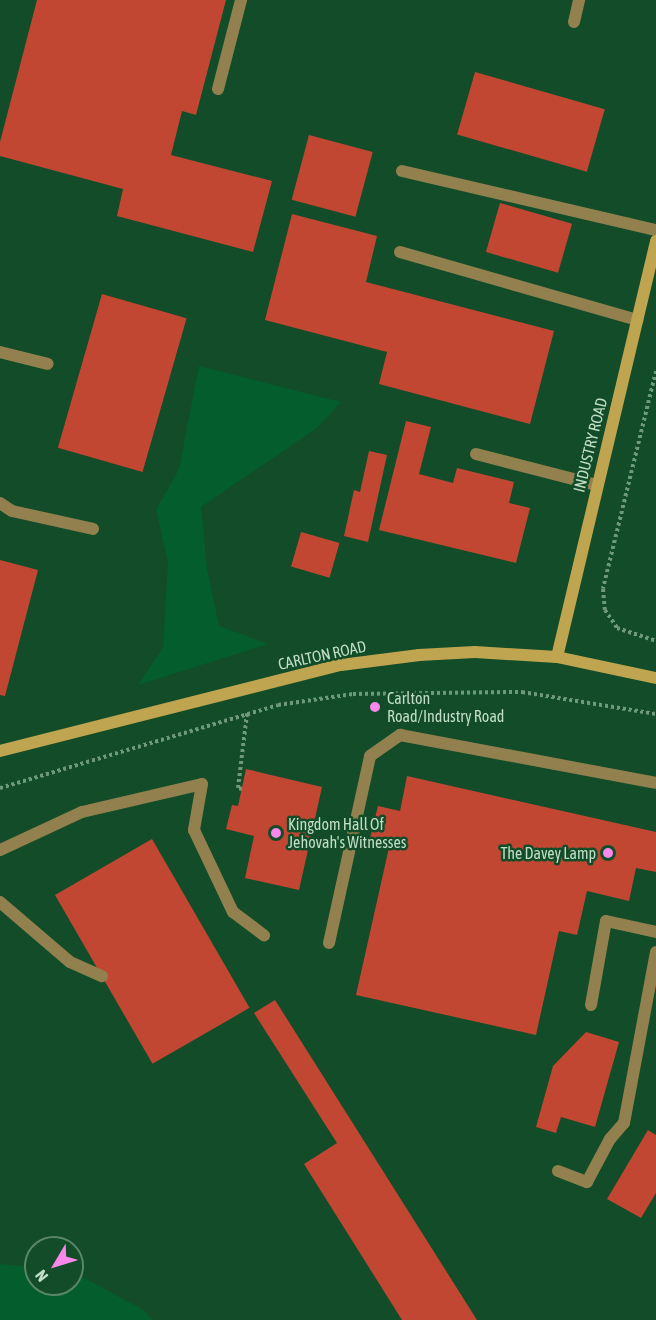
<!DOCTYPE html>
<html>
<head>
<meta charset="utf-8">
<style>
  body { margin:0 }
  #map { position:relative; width:656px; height:1320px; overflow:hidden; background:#134c28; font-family:"Asap Condensed",sans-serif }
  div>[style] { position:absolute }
  .green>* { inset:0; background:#045d2d }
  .building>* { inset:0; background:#c24733; transform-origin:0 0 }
  .path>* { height:4px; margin-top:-2px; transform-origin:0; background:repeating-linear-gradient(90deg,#6f997c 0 3px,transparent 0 6px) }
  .lane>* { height:12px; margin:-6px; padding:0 6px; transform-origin:6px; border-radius:6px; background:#92814e }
  .secondary>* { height:12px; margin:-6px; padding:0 6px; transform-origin:6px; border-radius:6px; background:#c0a550 }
  .dots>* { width:16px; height:16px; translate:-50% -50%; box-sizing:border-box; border:3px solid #134c28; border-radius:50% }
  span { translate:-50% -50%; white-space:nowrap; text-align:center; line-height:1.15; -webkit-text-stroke:5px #134c28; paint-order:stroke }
  .street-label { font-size:16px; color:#c1ddc7 }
  .poi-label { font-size:16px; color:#c1ddc7 }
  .left { translate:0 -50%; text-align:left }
  .right { translate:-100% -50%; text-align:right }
  .north { position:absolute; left:24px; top:1236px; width:60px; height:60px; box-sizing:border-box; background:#134c28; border:2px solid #598668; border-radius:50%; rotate:232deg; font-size:16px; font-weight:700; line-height:24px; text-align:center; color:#c1ddc7 }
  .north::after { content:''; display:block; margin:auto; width:21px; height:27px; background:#f888ea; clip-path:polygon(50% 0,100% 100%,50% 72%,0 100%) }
</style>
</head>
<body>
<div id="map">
  <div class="green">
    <div style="clip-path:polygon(199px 366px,341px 402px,317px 428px,201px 507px,207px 569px,219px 626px,268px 644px,138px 685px,163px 648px,168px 562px,156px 510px,179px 469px)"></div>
    <div style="clip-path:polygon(0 1264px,36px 1267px,36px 1284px,72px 1284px,72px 1271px,145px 1311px,152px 1320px,0 1320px)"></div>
  </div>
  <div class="building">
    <div style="clip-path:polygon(37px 0,226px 0,196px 115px,182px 111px,171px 155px,272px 181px,253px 252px,117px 216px,123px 189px,0 156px,0 142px)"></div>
    <div style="left:475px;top:72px;width:135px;height:65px;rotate:16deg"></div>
    <div style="left:309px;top:135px;width:66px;height:67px;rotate:15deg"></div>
    <div style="left:500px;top:203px;width:75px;height:51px;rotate:16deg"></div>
    <div style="clip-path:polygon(292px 214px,377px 236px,366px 282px,554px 331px,530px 424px,379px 384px,387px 352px,265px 320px)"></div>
    <div style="left:102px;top:294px;width:88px;height:160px;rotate:16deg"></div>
    <div style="clip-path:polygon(406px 421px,431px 427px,419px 474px,453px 483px,457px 468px,514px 482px,509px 503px,530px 508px,516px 563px,379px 530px)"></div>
    <div style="clip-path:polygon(369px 451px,387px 455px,368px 542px,344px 536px,354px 490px,360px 492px)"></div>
    <div style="left:301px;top:532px;width:40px;height:36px;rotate:16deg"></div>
    <div style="clip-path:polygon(0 560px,38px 570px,5px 696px,0 695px)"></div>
    <div style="clip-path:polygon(246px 769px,322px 787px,299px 890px,245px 878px,254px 836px,226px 829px,232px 805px,238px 806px)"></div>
    <div style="clip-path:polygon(407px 776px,656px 832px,656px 872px,636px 868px,629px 901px,587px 891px,577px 935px,559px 931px,536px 1035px,356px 995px,390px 843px,370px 838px,378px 806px,400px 811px)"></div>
    <div style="left:152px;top:839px;width:195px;height:112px;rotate:60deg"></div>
    <div style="clip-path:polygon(275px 1000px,477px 1320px,402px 1320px,304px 1164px,337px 1143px,254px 1013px)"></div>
    <div style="clip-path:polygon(586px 1032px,619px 1042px,595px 1127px,561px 1117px,556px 1133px,536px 1127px,553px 1066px)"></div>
    <div style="clip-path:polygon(648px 1130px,656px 1135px,656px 1193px,641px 1218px,607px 1199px)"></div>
  </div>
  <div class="path">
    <div style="left:656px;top:371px;width:224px;rotate:103.7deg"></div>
    <div style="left:603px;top:589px;width:21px;rotate:85deg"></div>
    <div style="left:605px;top:610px;width:22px;rotate:56deg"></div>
    <div style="left:617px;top:628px;width:41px;rotate:18.4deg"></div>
    <div style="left:0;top:788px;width:290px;rotate:-16.6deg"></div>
    <div style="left:278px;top:705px;width:76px;rotate:-8.3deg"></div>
    <div style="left:353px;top:694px;width:169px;rotate:-0.7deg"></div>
    <div style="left:522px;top:692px;width:136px;rotate:9.3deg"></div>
    <div style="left:242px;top:789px;width:4px;rotate:-166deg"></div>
    <div style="left:238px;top:788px;width:75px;rotate:-83.1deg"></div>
  </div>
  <div class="lane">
    <div style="left:574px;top:22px;width:23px;rotate:-77deg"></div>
    <div style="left:218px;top:89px;width:92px;rotate:-75.5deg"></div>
    <div style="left:402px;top:171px;width:261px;rotate:13.1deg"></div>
    <div style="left:400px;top:252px;width:247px;rotate:16deg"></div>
    <div style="left:0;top:352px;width:49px;rotate:14deg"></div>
    <div style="left:476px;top:454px;width:125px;rotate:14.4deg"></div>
    <div style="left:0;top:503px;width:14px;rotate:34deg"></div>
    <div style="left:12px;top:511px;width:83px;rotate:12.5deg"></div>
    <div style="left:0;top:850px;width:90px;rotate:-24.9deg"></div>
    <div style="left:82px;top:812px;width:123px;rotate:-13.1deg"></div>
    <div style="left:202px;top:784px;width:47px;rotate:99.9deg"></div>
    <div style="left:194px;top:830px;width:91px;rotate:64.6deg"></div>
    <div style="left:233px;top:912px;width:39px;rotate:37deg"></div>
    <div style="left:0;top:902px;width:92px;rotate:40.6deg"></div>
    <div style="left:70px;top:962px;width:35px;rotate:24deg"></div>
    <div style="left:329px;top:943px;width:191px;rotate:-77.6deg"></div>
    <div style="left:370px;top:756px;width:37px;rotate:-35deg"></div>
    <div style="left:400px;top:735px;width:260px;rotate:10.6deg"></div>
    <div style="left:591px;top:1005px;width:85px;rotate:-79.9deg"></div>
    <div style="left:606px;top:921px;width:51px;rotate:12.4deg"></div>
    <div style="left:558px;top:1171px;width:31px;rotate:21deg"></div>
    <div style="left:587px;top:1182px;width:49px;rotate:-61.9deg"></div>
    <div style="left:610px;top:1139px;width:21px;rotate:-49deg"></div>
    <div style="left:624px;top:1123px;width:174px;rotate:-79.4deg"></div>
  </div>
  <div class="secondary">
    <div style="left:557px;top:657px;width:428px;rotate:-76.6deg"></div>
    <div style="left:0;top:751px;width:352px;rotate:-14.2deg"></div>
    <div style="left:341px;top:665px;width:79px;rotate:-7.3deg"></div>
    <div style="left:419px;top:655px;width:56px;rotate:-3.1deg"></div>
    <div style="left:475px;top:652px;width:82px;rotate:3.5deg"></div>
    <div style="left:557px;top:657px;width:101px;rotate:12deg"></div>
  </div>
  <div class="dots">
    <div style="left:375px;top:707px;background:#f888ea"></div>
    <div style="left:276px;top:833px;background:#f888ea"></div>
    <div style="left:608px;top:853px;background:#f888ea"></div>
  </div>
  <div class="street-label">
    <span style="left:590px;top:445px;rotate:-76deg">INDUSTRY ROAD</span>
    <span style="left:322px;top:655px;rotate:-12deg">CARLTON ROAD</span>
  </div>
  <div class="poi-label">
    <span class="left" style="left:387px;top:707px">Carlton<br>Road/Industry Road</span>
    <span class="left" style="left:288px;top:833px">Kingdom Hall Of<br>Jehovah's Witnesses</span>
    <span class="right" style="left:596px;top:853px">The Davey Lamp</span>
  </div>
  <div class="north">N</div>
</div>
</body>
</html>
